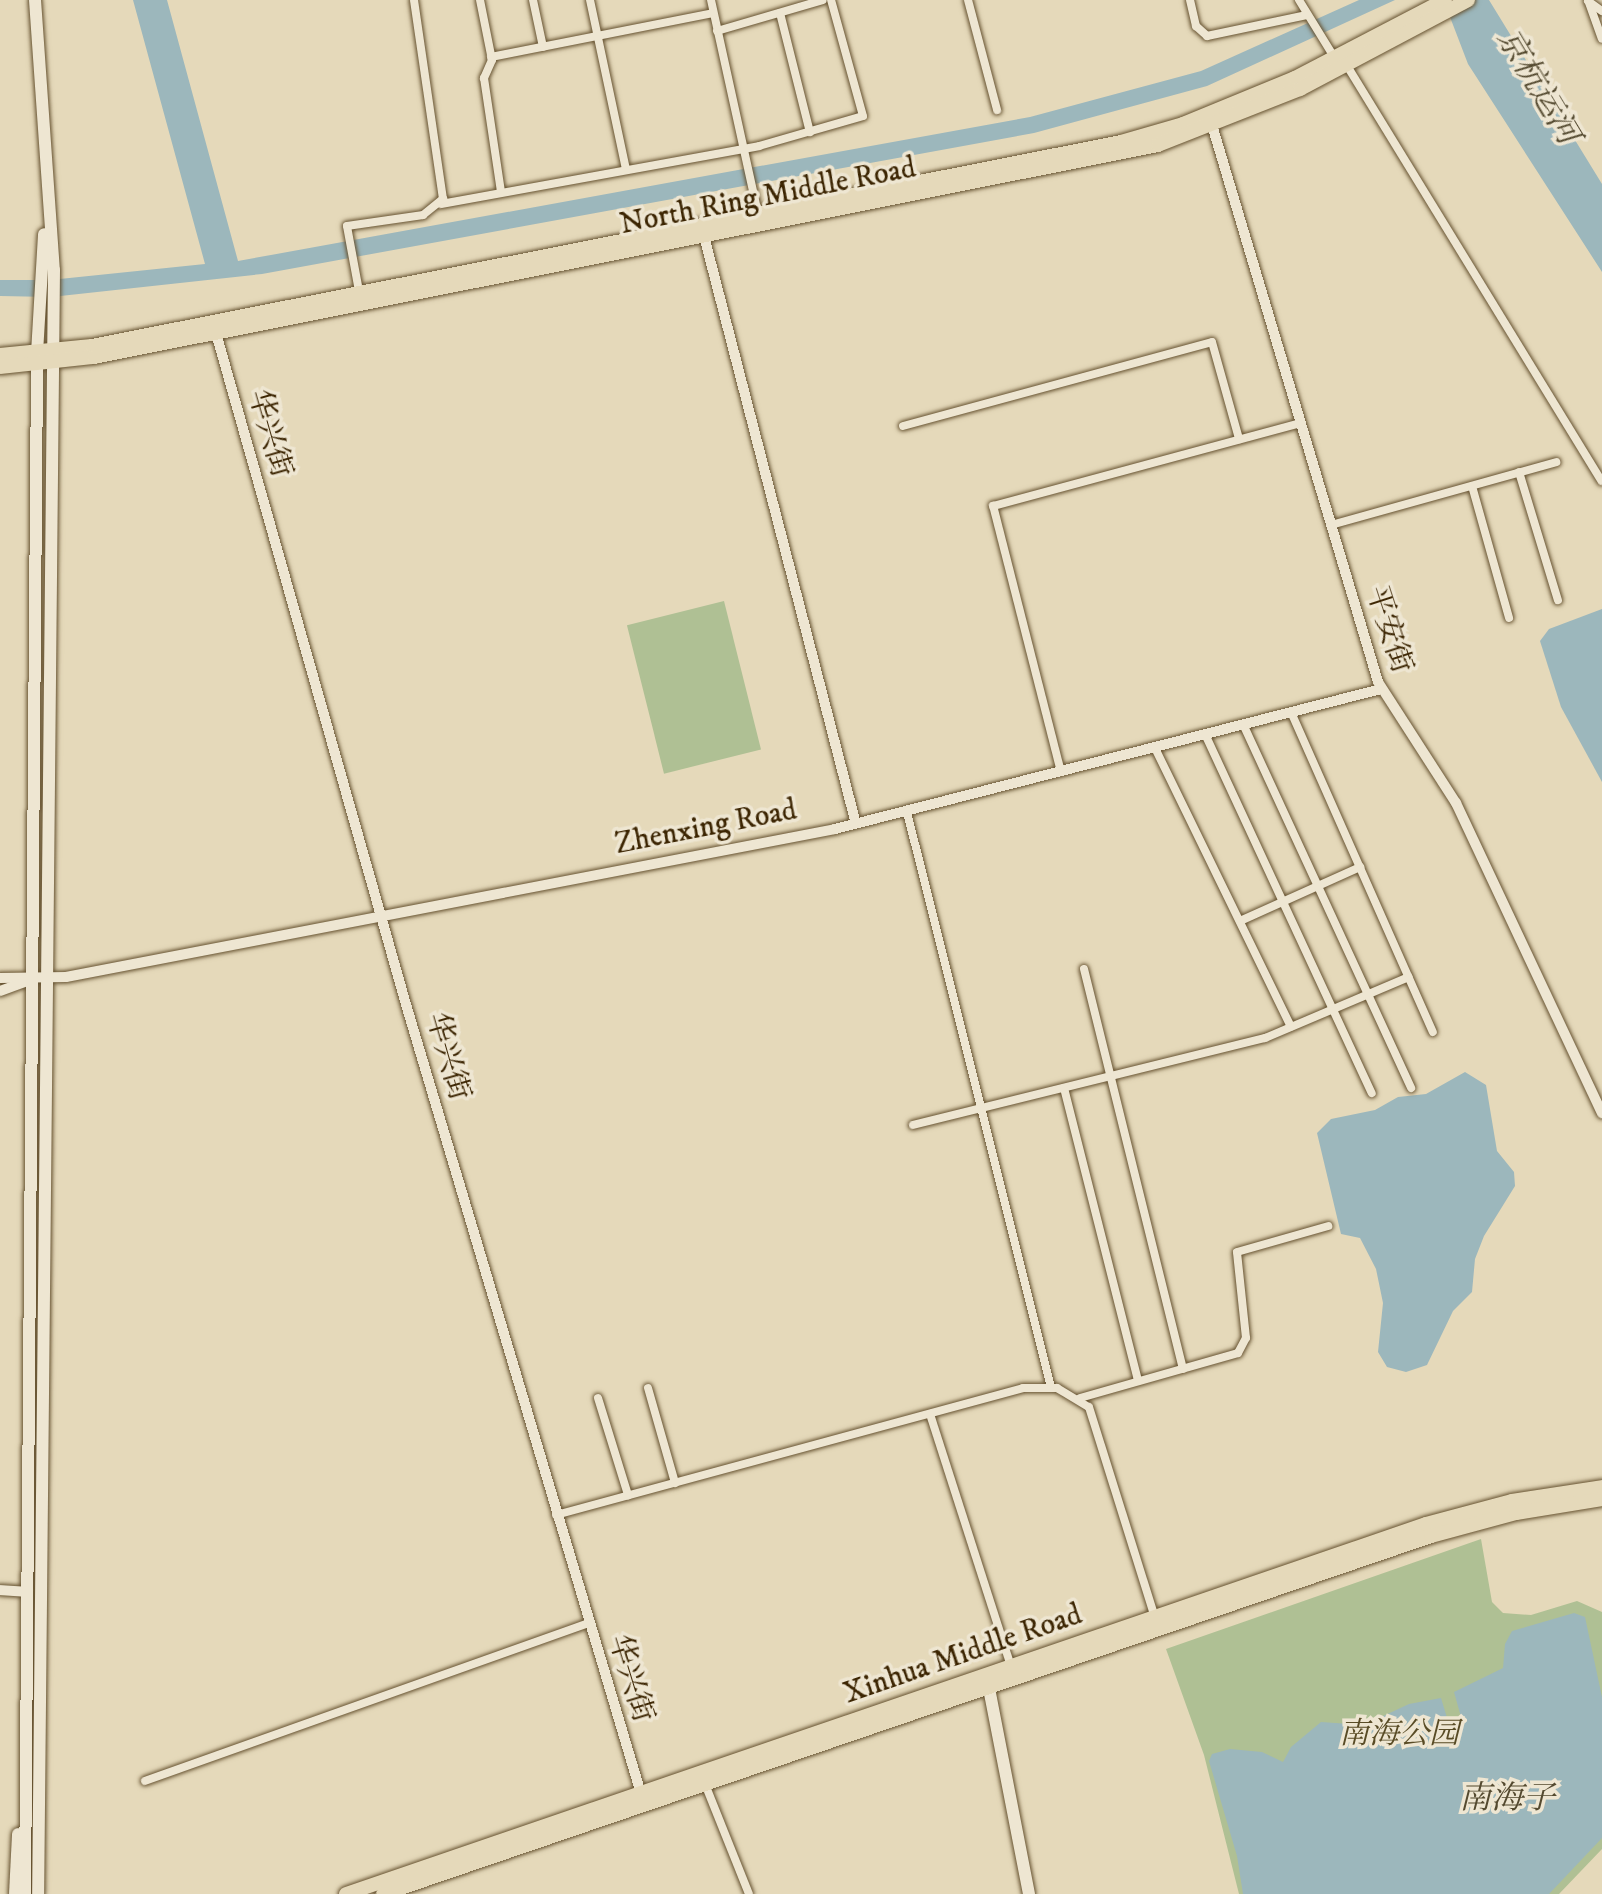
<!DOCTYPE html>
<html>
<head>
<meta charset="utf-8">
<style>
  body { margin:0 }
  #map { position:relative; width:1602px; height:1894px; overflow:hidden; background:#e5d9ba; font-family:"IM FELL DW Pica","Noto Serif SC",serif }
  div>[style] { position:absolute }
  .green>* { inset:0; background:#afc094; transform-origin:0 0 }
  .water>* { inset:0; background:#9cb7bc }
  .roads { filter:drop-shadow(0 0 2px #665230) drop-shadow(0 0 2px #665230) }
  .minor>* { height:8px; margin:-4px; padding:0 4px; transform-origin:4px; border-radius:4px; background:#eee6d2 }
  .tertiary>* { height:10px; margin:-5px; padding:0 5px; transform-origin:5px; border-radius:5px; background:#eee6d2 }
  .secondary>* { height:12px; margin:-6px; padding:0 6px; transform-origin:6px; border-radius:6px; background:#eee6d2 }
  .primary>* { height:14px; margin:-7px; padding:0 7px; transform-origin:7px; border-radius:7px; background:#e5d9ba }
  span { translate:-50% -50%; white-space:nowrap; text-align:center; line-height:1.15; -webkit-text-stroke:7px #eee6d2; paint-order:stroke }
  .street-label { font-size:30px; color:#3c2502 }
  .park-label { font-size:30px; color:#594c26; font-style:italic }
  .water-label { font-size:32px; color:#544a30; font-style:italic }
</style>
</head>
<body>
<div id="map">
  <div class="green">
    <div style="left:724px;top:601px;width:153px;height:100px;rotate:76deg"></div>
    <div style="clip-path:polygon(1481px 1539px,1492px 1602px,1503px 1613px,1531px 1615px,1577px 1601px,1602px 1612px,1602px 1849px,1559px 1894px,1239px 1894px,1204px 1755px,1166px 1649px)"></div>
  </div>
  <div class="water">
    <div style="clip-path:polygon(133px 0,167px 0,238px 261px,1030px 117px,1201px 71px,1359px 0,1395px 0,1207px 86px,1034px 133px,262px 274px,51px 297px,0 296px,0 280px,50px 280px,205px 264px)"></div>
    <div style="clip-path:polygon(1438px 0,1489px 0,1602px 184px,1602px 272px,1468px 64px,1450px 17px)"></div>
    <div style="clip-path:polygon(1602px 609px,1602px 782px,1561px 707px,1540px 641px,1549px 629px)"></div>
    <div style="clip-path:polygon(1465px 1072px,1486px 1085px,1497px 1151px,1514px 1172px,1515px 1186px,1484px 1236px,1475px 1259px,1472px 1292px,1453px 1311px,1427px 1365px,1406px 1372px,1387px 1367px,1378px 1352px,1383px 1303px,1376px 1269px,1360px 1238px,1341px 1234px,1317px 1133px,1331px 1119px,1375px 1110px,1398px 1097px,1426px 1094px)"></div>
    <div style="clip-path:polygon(1574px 1613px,1585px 1617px,1602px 1697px,1602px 1838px,1549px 1894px,1243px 1894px,1237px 1856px,1209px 1761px,1212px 1754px,1230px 1749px,1262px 1752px,1283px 1762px,1291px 1747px,1321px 1722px,1364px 1725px,1409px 1704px,1441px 1698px,1448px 1721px,1461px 1717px,1454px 1692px,1503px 1668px,1505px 1644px,1512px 1631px)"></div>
  </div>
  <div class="roads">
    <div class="minor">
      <div style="left:480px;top:0;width:61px;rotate:78.7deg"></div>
      <div style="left:492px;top:60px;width:20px;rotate:114deg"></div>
      <div style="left:484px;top:78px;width:115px;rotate:81.5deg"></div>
      <div style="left:533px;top:0;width:48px;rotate:78deg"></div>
      <div style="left:590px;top:0;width:173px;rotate:78deg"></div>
      <div style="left:711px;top:0;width:218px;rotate:77.6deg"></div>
      <div style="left:968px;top:0;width:114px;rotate:75.2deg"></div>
      <div style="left:1190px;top:0;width:27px;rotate:77deg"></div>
      <div style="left:1196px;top:26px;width:15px;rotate:42deg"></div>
      <div style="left:1207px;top:36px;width:102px;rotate:-11.9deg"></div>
      <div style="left:1299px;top:0;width:67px;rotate:58.4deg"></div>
      <div style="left:1588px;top:0;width:41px;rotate:70.3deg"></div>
      <div style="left:1588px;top:1px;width:17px;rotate:36deg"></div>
      <div style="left:780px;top:13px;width:123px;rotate:75.9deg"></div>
      <div style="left:717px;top:31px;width:110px;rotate:-16.3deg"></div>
      <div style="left:491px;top:57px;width:226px;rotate:-11.2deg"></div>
      <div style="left:1346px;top:64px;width:489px;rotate:58.5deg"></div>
      <div style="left:441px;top:204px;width:323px;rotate:-10.3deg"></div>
      <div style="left:759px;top:146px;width:108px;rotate:-16.1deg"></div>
      <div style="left:863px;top:116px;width:120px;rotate:-105.4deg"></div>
      <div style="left:359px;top:291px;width:66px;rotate:-100.5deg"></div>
      <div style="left:347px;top:226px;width:77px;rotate:-8.2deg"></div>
      <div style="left:423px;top:215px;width:26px;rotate:-39deg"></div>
      <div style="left:443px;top:199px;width:201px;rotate:-98.3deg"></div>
      <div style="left:903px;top:426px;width:320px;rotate:-15.2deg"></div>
      <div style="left:1212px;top:342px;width:101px;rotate:74.4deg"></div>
      <div style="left:1519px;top:472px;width:134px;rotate:73.1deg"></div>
      <div style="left:1472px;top:486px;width:137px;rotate:74.3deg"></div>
      <div style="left:1331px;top:525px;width:234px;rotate:-15.6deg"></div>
      <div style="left:1291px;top:712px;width:350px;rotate:66.1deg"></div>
      <div style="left:1243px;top:724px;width:401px;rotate:65.2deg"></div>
      <div style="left:1205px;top:734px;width:396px;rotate:65.1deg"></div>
      <div style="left:1155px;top:748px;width:310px;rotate:64deg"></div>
      <div style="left:1061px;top:772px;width:275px;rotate:-104.3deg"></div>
      <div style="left:993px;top:506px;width:319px;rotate:-15.1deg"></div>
      <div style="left:907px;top:812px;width:593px;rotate:75.94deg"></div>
      <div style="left:1240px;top:921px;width:132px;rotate:-24.2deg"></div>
      <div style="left:1084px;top:969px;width:412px;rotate:76.1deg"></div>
      <div style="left:1064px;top:1088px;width:302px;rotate:75.8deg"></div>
      <div style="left:913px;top:1125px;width:363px;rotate:-13.9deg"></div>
      <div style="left:1265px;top:1038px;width:156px;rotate:-23deg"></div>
      <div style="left:648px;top:1388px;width:99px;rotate:74.1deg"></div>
      <div style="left:598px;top:1398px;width:102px;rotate:72.8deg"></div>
      <div style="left:1080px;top:1398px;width:164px;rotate:-15.9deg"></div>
      <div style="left:1238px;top:1353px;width:17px;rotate:-62deg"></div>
      <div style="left:1246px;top:1338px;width:86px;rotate:-96deg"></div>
      <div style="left:1237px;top:1252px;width:95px;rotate:-15.9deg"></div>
      <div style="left:930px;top:1414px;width:265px;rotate:72.2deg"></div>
      <div style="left:556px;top:1515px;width:484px;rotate:-15.2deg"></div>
      <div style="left:1023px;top:1388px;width:34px"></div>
      <div style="left:1057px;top:1388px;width:37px;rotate:31deg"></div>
      <div style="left:1089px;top:1407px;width:220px;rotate:72.6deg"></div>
      <div style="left:145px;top:1781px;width:470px;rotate:-19.6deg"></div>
      <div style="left:705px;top:1784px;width:118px;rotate:68.2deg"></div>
    </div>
    <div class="tertiary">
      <div style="left:1212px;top:125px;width:581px;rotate:73.4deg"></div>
      <div style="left:1378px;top:682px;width:144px;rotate:57.2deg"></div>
      <div style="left:1456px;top:803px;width:343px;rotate:64.8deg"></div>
      <div style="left:704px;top:236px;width:607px;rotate:75.51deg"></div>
      <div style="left:214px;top:326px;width:702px;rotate:74.2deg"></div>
      <div style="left:405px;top:1001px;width:831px;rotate:73.42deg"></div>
      <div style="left:0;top:978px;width:66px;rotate:-0.9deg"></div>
      <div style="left:66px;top:977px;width:783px;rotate:-10.89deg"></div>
      <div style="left:835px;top:829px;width:564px;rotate:-14.38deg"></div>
      <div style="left:0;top:991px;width:29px;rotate:-20deg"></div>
      <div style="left:0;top:1590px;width:28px;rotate:4deg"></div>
    </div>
    <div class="secondary">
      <div style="left:35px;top:0;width:271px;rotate:86deg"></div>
      <div style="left:54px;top:270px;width:1624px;rotate:90.56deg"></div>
      <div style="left:987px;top:1678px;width:220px;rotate:79deg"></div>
      <div style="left:15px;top:1894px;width:60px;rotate:-87.1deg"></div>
      <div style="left:25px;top:1894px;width:1541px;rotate:-89.55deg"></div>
      <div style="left:37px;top:353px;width:119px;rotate:-86.6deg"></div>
    </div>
    <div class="primary">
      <div style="left:0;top:355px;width:92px;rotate:-5.6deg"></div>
      <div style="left:92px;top:346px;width:1049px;rotate:-11.21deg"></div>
      <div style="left:1121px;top:142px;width:65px;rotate:-16.2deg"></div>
      <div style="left:1183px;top:124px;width:121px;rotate:-22.3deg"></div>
      <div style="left:1295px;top:78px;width:169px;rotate:-27.5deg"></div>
      <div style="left:0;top:367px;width:95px;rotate:-6.1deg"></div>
      <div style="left:94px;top:357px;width:1085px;rotate:-11.27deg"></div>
      <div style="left:1158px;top:145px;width:153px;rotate:-21.5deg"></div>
      <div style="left:1300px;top:89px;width:190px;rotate:-27.9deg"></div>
      <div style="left:346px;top:1894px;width:1142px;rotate:-18.91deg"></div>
      <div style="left:1426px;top:1524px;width:89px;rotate:-15deg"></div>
      <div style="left:1512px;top:1501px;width:91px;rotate:-8.8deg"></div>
      <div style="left:383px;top:1894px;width:1107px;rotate:-18.86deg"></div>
      <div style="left:1431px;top:1536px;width:88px;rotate:-15.1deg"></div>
      <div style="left:1516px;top:1513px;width:87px;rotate:-9.2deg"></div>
    </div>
  </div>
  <div class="street-label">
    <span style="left:768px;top:197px;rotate:-11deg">North Ring Middle Road</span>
    <span style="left:269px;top:434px;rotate:74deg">华兴街</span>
    <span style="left:1388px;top:630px;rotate:72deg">平安街</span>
    <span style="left:706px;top:828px;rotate:-11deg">Zhenxing Road</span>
    <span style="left:447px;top:1057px;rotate:74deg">华兴街</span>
    <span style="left:963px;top:1655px;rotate:-19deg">Xinhua Middle Road</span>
    <span style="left:630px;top:1679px;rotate:73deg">华兴街</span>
  </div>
  <div class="park-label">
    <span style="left:1399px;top:1735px">南海公园</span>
  </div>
  <div class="water-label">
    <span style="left:1537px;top:87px;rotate:59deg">京杭运河</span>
    <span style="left:1507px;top:1799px">南海子</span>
  </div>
</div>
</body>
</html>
